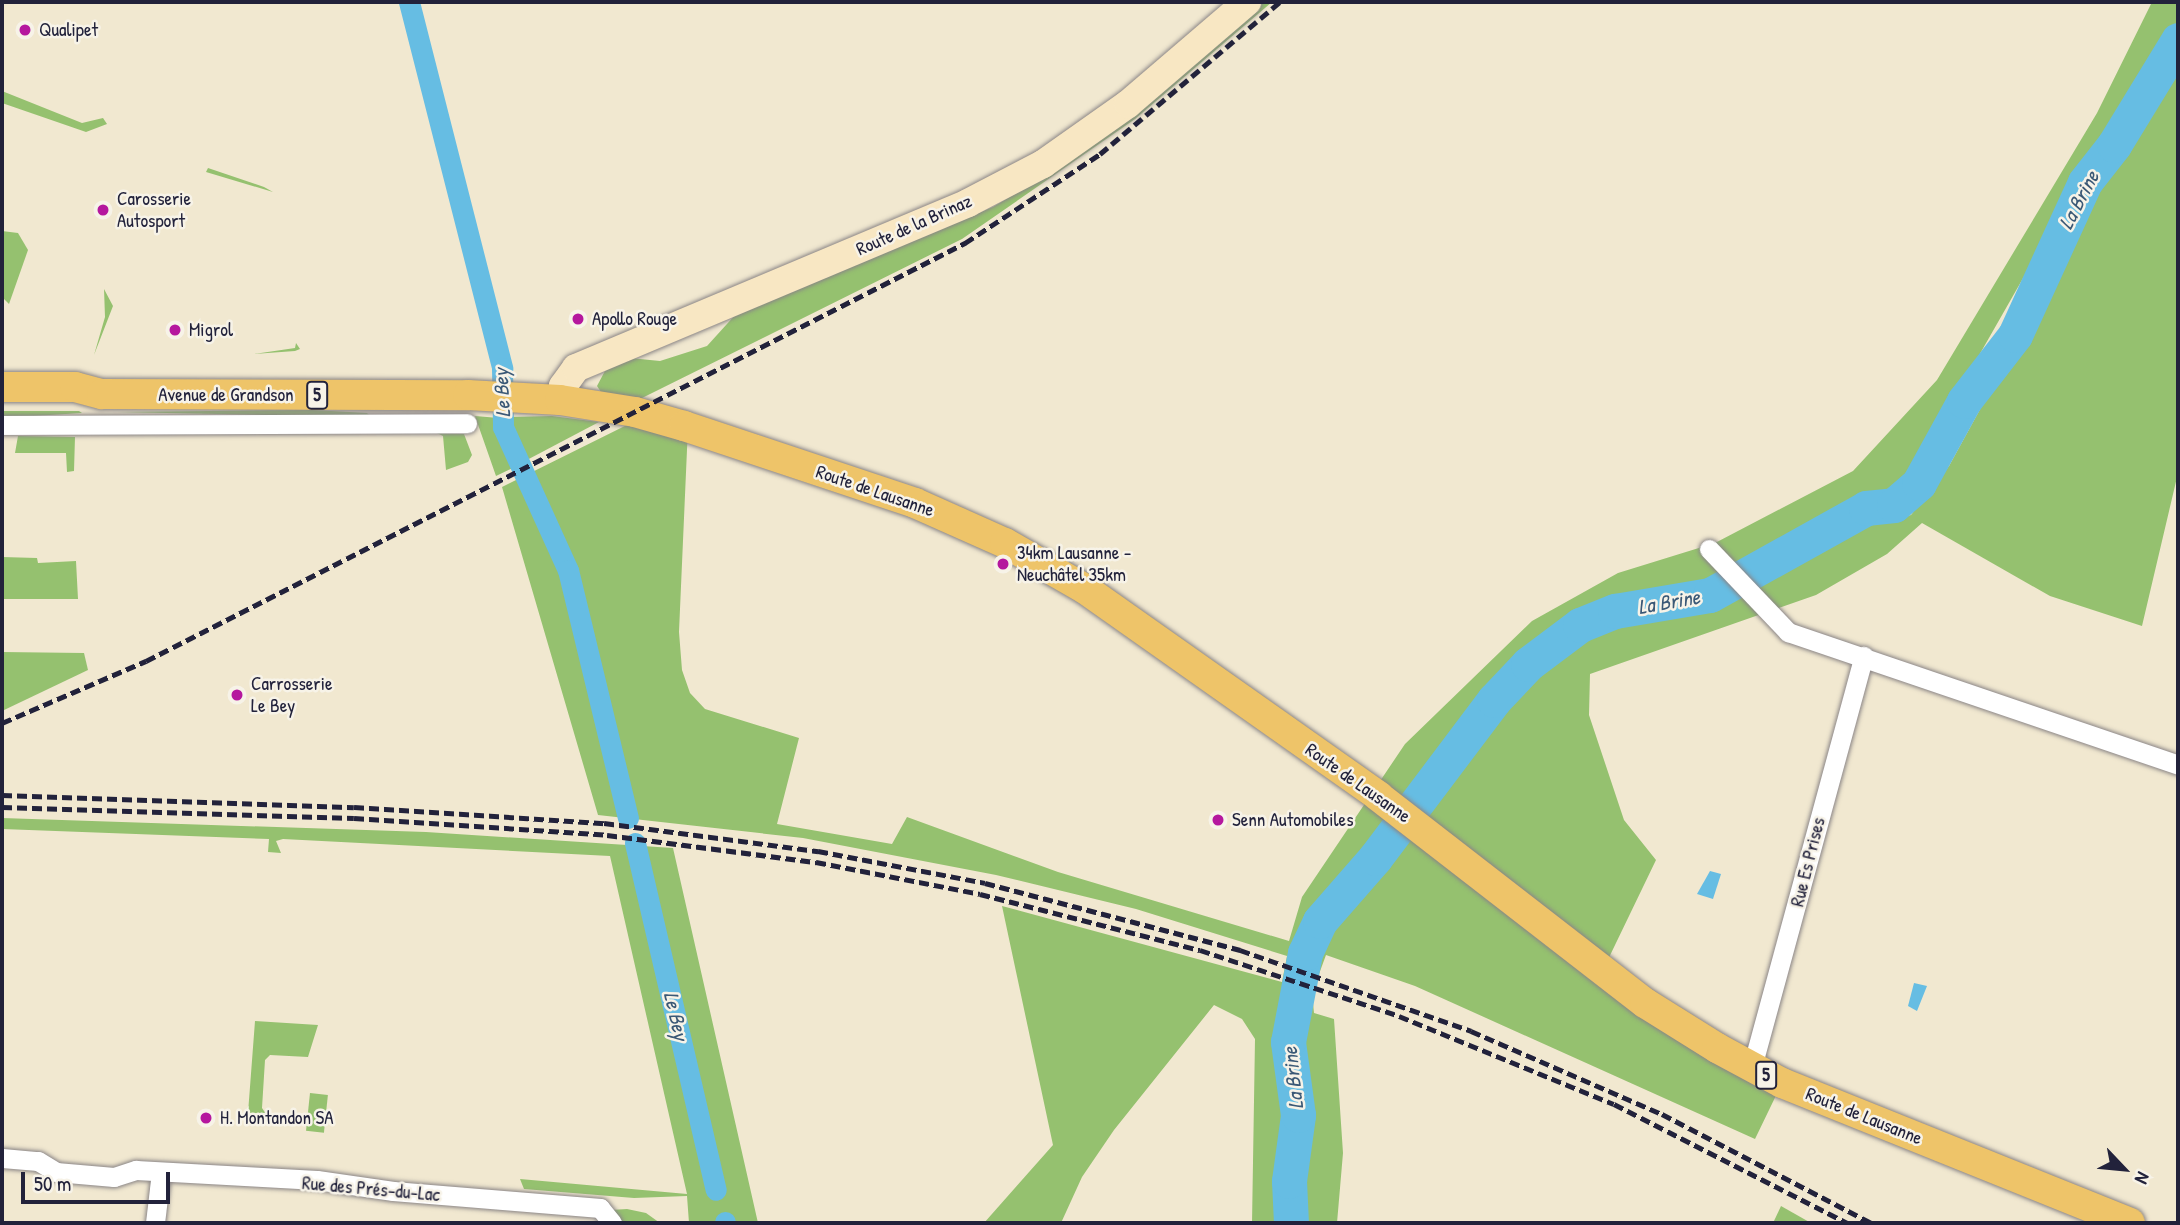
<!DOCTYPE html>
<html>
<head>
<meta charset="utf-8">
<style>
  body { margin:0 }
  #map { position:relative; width:2180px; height:1225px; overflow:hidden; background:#f1e8d0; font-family:"Patrick Hand",sans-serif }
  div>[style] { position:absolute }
  .green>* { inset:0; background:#95c16f; transform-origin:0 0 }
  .water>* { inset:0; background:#66bde3 }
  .canal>* { height:21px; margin:-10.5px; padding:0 10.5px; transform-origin:10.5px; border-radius:10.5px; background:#66bde3 }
  .river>* { height:35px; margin:-17.5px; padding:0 17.5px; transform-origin:17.5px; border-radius:17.5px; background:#66bde3 }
  .roads { filter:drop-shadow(0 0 2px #8a8586) drop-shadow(0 0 2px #8a8586) }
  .street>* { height:19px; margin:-9.5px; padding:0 9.5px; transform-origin:9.5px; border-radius:9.5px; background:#fff }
  .secondary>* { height:28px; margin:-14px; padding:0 14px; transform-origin:14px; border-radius:14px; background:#f8e7c3 }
  .primary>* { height:30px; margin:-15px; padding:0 15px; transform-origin:15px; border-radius:15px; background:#eec469 }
  .rail>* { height:5px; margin-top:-2.5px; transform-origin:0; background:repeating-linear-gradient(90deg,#22223b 0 10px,transparent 0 15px) }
  .dots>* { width:19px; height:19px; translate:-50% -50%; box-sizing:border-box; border:4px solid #f7f3e8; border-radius:50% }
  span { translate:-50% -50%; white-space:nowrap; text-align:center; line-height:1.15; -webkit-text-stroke:5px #f7f3e8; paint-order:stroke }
  .shield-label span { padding:2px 5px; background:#f7f3e8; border:2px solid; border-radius:5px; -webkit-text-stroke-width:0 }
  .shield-label { font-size:18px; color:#22223b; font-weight:700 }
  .poi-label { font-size:19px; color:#22223b }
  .left { translate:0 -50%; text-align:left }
  .street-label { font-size:19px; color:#22223b }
  .water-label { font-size:21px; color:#3a5876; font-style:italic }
  .frame { position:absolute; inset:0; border:4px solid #22223b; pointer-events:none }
  .north { position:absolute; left:2089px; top:1134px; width:70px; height:70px; -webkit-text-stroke:5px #f7f3e8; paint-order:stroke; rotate:116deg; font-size:19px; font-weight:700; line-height:28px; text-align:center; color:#22223b }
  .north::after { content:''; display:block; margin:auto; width:24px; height:32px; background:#22223b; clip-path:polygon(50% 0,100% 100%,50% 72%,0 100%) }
  .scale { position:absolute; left:21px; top:1172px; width:149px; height:32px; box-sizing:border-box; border:4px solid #22223b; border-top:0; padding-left:9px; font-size:21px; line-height:24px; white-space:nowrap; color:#22223b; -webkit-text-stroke:5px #f7f3e8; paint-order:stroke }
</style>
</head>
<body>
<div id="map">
  <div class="green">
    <div style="clip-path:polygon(1260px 2px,1272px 2px,1135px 119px,962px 239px,640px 399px,601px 392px,597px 386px,606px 369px,630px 358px,660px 361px,707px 346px,736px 314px,993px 207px,1046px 175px)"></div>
    <div style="clip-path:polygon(2152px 2px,2178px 2px,2178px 30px,2162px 46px,2054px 224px,1949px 408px,1930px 452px,1881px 496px,1900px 518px,1911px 515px,1949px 466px,2178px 48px,2178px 473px,2142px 626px,2050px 596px,1922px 523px,1887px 554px,1816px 595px,1590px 674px,1589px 715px,1624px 820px,1656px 860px,1602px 972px,1782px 1083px,1755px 1139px,1415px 986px,1326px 955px,1312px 993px,1314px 1013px,1334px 1019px,1343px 1153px,1337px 1223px,1252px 1223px,1255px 1039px,1242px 1019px,1214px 1005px,1114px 1130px,1082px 1177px,1061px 1223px,984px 1223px,1053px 1145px,1002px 906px,1282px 982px,1287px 956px,1136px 909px,996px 875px,803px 838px,598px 815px,502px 487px,647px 415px,688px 427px,679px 632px,682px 670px,690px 693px,705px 709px,799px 738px,777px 824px,892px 844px,907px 817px,1058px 872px,1289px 941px,1302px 897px,1405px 744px,1532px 621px,1618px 573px,1715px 543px,1853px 471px,1937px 380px,2097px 113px)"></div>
    <div style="clip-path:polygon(2px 91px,82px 123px,103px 118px,107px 124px,86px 132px,2px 103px)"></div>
    <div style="clip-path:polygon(208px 168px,264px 187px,273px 192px,206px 172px)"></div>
    <div style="clip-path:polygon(2px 231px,18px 233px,28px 250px,9px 304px,2px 297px)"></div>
    <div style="clip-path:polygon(104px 289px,113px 306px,94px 355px,105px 317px)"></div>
    <div style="clip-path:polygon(296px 343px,300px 349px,295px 351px,254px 354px,295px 348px)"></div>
    <div style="clip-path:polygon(313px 410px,367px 413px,371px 417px,117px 412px)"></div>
    <div style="clip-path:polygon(2px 411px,79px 411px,82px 413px,2px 418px)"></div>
    <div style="clip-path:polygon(475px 416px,499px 418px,504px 443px,517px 466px,496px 476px)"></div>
    <div style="clip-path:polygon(552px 416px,599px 422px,525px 461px,508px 431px,507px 417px)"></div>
    <div style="clip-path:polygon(437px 433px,464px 434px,472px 455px,468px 462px,446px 470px,443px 436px)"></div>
    <div style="clip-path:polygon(18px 436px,75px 437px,74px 471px,67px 472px,66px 453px,15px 453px)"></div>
    <div style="clip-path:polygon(2px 557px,37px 558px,38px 563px,76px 561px,78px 599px,2px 599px)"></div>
    <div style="clip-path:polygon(2px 652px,84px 653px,88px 670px,2px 711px)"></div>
    <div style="clip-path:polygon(2px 818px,426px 832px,673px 848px,758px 1223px,689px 1223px,687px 1196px,634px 1198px,524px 1189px,520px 1179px,687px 1194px,610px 856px,283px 839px,276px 841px,281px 853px,268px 852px,269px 839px,2px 829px)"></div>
    <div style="clip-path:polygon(255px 1021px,318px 1025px,308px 1057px,270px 1055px,265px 1060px,262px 1108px,266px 1114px,248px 1113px)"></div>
    <div style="left:310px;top:1093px;width:18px;height:38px;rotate:6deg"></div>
    <div style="clip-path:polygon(1781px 1206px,1811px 1223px,1773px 1223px)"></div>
    <div style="clip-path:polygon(627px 1209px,646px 1213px,660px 1223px,621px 1223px,611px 1210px)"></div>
  </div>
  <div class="water">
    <div style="clip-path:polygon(1710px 871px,1721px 874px,1713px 899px,1697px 894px)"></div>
    <div style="clip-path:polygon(1914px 983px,1927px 986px,1917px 1011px,1908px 1006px)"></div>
  </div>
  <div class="canal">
    <div style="left:409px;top:2px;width:378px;rotate:75.7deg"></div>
    <div style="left:502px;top:368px;width:59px;rotate:89deg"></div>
    <div style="left:503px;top:427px;width:157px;rotate:65.6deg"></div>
    <div style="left:568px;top:570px;width:255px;rotate:76.4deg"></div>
    <div style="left:635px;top:843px;width:356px;rotate:76.9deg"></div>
    <div style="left:725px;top:1222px;width:1px;rotate:90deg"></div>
  </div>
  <div class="river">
    <div style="left:1291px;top:1223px;width:42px;rotate:-92.7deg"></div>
    <div style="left:1289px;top:1181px;width:67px;rotate:-82.2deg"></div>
    <div style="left:1298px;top:1115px;width:74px;rotate:-97.8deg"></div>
    <div style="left:1288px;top:1042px;width:91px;rotate:-79.2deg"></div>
    <div style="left:1305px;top:953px;width:35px;rotate:-65deg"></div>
    <div style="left:1320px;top:921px;width:84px;rotate:-48.9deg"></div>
    <div style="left:1375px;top:858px;width:198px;rotate:-53deg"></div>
    <div style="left:1494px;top:700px;width:50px;rotate:-46.6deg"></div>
    <div style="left:1528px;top:664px;width:65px;rotate:-36.9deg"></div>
    <div style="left:1580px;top:625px;width:38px;rotate:-22deg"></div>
    <div style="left:1615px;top:611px;width:96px;rotate:-9.6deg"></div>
    <div style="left:1710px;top:595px;width:179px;rotate:-29.1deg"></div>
    <div style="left:1866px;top:508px;width:28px;rotate:-6deg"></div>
    <div style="left:1894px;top:505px;width:33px;rotate:-41deg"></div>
    <div style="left:1919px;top:483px;width:94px;rotate:-61.2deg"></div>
    <div style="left:1964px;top:401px;width:83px;rotate:-52.3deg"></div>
    <div style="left:2015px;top:335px;width:168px;rotate:-65.4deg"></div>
    <div style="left:2085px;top:182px;width:47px;rotate:-51.9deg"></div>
    <div style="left:2114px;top:145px;width:123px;rotate:-58.6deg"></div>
  </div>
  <div class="roads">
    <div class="street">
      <div style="left:2px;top:425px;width:465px;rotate:-0.2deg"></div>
      <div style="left:1709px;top:549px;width:115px;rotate:46.4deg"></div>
      <div style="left:1788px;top:632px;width:412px;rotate:18.8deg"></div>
      <div style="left:1752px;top:1067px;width:426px;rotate:-74.8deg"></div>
      <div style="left:2px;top:1158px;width:36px;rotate:5deg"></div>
      <div style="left:38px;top:1161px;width:21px;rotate:31deg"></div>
      <div style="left:56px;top:1172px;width:58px;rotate:4.9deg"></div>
      <div style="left:114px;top:1177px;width:23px;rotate:-18deg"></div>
      <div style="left:136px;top:1170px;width:181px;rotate:3.2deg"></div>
      <div style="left:317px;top:1180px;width:77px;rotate:8.2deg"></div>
      <div style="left:393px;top:1191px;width:208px;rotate:4.7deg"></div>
      <div style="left:600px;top:1208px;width:19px;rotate:51deg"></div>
      <div style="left:155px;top:1223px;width:51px;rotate:-83.3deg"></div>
    </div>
    <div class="secondary">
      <div style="left:560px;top:400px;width:14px;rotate:-78deg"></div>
      <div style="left:563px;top:386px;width:22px;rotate:-54deg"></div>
      <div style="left:576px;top:368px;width:425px;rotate:-22.8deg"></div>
      <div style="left:968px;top:203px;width:85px;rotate:-27.5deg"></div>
      <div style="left:1043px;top:164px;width:104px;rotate:-35.2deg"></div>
      <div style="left:1128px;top:104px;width:157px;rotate:-40.6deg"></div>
    </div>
    <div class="primary">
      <div style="left:2px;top:387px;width:73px"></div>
      <div style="left:75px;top:387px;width:28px;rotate:15deg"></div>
      <div style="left:102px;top:394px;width:366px;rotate:0.2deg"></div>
      <div style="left:468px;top:395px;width:92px;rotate:3.1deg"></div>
      <div style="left:560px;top:400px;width:76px;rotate:9.1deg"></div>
      <div style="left:635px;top:412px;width:51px;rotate:15.9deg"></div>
      <div style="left:684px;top:426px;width:243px;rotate:18.4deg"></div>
      <div style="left:915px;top:503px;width:98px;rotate:24deg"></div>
      <div style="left:1005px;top:543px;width:92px;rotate:29.9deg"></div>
      <div style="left:1085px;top:589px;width:359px;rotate:35.2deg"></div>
      <div style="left:1378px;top:796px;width:338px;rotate:37.8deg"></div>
      <div style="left:1645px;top:1003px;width:85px;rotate:32deg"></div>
      <div style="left:1717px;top:1048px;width:74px;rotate:28.3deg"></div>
      <div style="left:1782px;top:1083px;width:375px;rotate:21.9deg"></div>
    </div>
  </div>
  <div class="rail">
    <div style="left:2px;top:723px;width:157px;rotate:-23.3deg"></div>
    <div style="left:146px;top:661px;width:920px;rotate:-27.04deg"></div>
    <div style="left:965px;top:243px;width:162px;rotate:-33.4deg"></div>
    <div style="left:1100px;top:154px;width:236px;rotate:-40.2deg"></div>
    <div style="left:2px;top:795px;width:352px;rotate:2deg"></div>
    <div style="left:354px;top:807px;width:251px;rotate:3.7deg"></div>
    <div style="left:604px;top:823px;width:216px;rotate:7.5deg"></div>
    <div style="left:818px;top:851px;width:170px;rotate:10.8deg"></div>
    <div style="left:985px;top:883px;width:264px;rotate:14.7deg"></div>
    <div style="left:1240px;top:950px;width:245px;rotate:19.3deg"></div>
    <div style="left:1471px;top:1031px;width:208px;rotate:23.5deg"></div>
    <div style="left:1662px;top:1114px;width:236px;rotate:27.5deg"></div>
    <div style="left:2px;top:807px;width:352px;rotate:1.8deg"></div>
    <div style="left:354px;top:818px;width:254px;rotate:3.8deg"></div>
    <div style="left:607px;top:835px;width:211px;rotate:7.4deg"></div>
    <div style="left:816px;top:862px;width:167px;rotate:11deg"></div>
    <div style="left:980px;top:894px;width:227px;rotate:14.3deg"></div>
    <div style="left:1200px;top:950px;width:210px;rotate:18.3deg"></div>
    <div style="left:1399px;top:1016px;width:232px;rotate:22.3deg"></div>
    <div style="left:1614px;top:1104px;width:263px;rotate:27deg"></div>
  </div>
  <div class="dots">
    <div style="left:25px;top:30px;background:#b5179e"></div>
    <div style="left:103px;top:210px;background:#b5179e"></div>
    <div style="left:578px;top:319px;background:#b5179e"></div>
    <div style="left:175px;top:330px;background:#b5179e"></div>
    <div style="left:1003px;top:564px;background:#b5179e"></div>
    <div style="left:237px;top:695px;background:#b5179e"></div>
    <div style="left:1218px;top:820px;background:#b5179e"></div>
    <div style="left:206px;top:1118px;background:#b5179e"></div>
  </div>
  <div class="shield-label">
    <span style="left:317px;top:395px">5</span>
    <span style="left:1766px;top:1075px">5</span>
  </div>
  <div class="poi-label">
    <span class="left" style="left:39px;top:30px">Qualipet</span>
    <span class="left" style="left:117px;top:210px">Carosserie<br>Autosport</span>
    <span class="left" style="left:592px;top:319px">Apollo Rouge</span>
    <span class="left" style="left:189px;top:330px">Migrol</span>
    <span class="left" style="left:1017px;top:564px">34km Lausanne -<br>Neuchâtel 35km</span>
    <span class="left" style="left:251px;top:695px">Carrosserie<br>Le Bey</span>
    <span class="left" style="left:1232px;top:820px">Senn Automobiles</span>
    <span class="left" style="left:220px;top:1118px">H. Montandon SA</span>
  </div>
  <div class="street-label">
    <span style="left:914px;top:225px;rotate:-24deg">Route de la Brinaz</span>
    <span style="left:226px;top:395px">Avenue de Grandson</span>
    <span style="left:875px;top:491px;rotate:19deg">Route de Lausanne</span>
    <span style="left:1358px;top:783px;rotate:35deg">Route de Lausanne</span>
    <span style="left:1808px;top:862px;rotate:-76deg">Rue Es Prises</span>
    <span style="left:1864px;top:1116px;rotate:22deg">Route de Lausanne</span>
    <span style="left:371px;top:1189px;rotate:5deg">Rue des Prés-du-Lac</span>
  </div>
  <div class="water-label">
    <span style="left:2079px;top:200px;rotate:-62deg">La Brine</span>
    <span style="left:502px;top:393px;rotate:-93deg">Le Bey</span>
    <span style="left:1669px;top:602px;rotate:-10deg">La Brine</span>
    <span style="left:676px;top:1016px;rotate:77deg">Le Bey</span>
    <span style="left:1293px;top:1078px;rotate:-96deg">La Brine</span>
  </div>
  <div class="frame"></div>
  <div class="north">N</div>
  <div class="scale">50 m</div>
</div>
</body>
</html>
